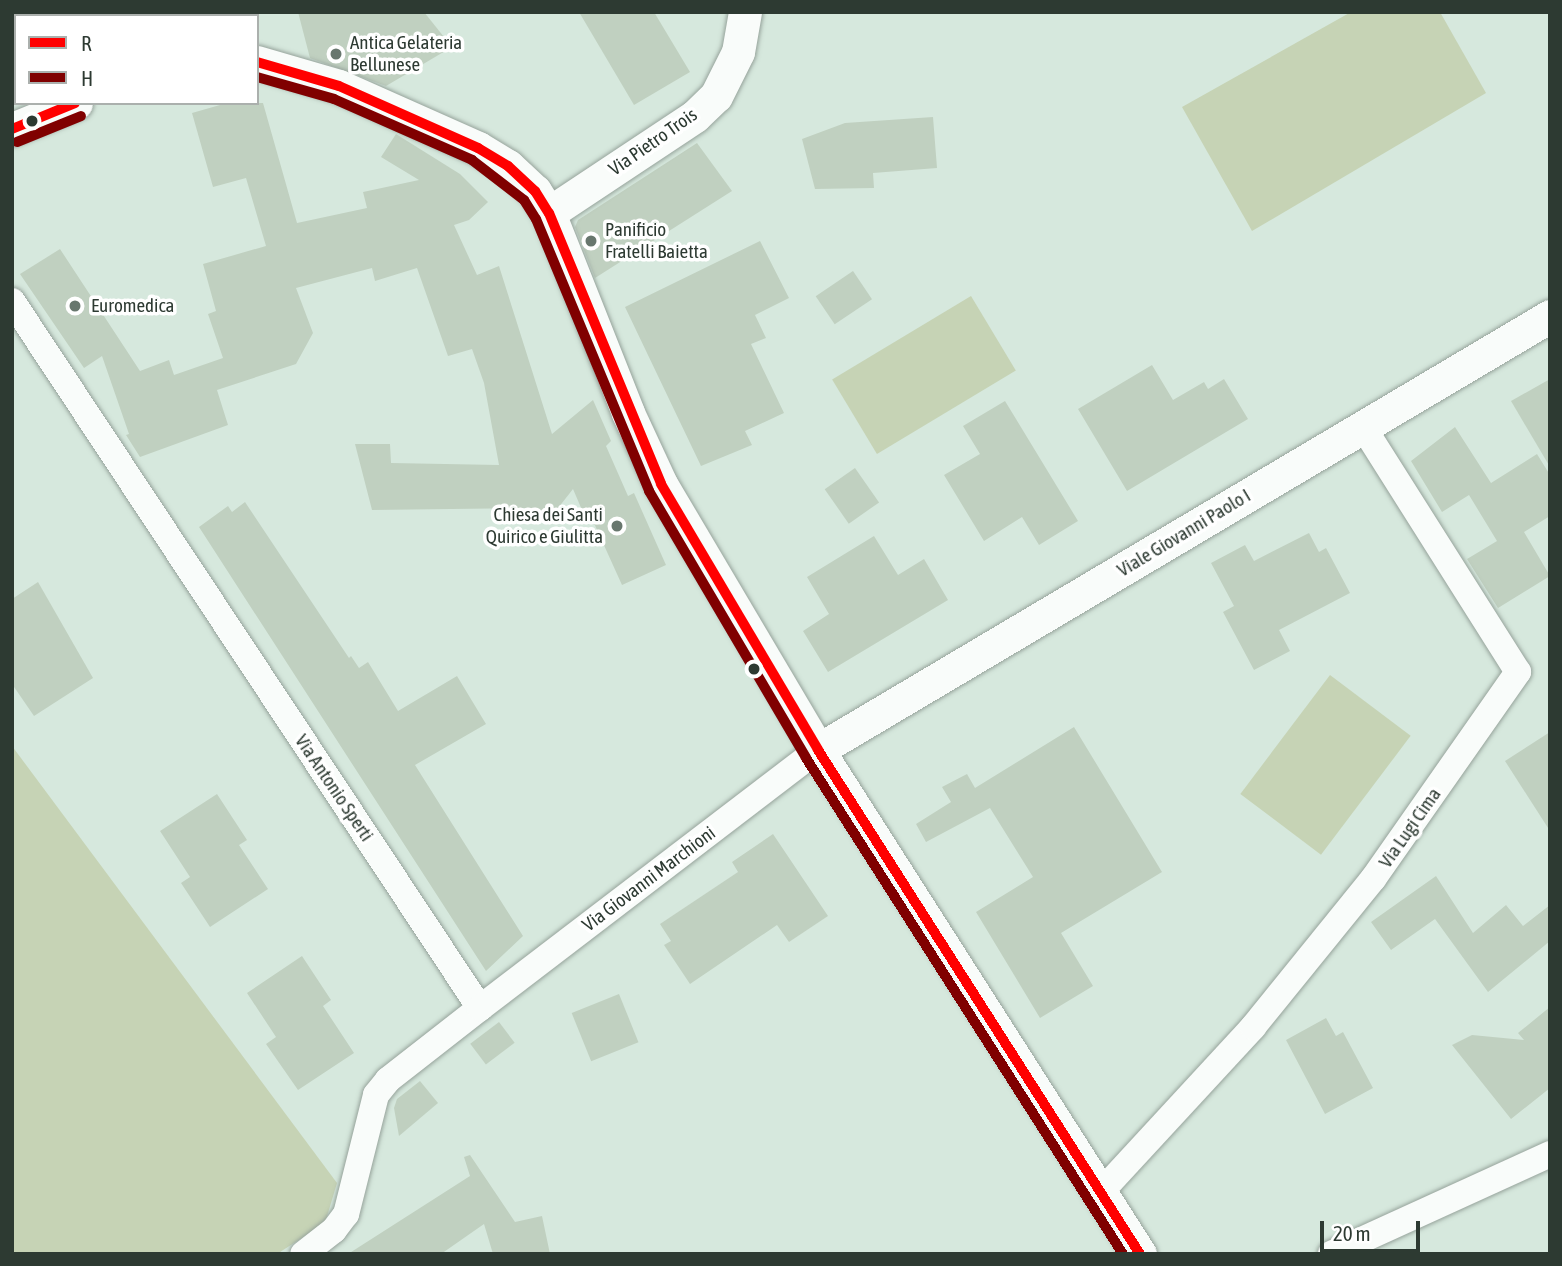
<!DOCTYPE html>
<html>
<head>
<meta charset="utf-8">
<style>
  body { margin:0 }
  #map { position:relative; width:1562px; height:1266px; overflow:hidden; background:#d6e8dd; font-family:"Asap Condensed",sans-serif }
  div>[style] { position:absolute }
  .green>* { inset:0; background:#c6d3b5; transform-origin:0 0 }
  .building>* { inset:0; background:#c0d0c0; transform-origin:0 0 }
  .roads { filter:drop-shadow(0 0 2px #96a39b) drop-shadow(0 0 2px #96a39b) }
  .minor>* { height:26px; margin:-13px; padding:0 13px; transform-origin:13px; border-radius:13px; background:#f9fcfa }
  .tertiary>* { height:33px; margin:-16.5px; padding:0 16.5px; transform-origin:16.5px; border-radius:16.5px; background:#f9fcfa }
  .bus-1>* { height:10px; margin:-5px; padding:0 5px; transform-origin:5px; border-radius:5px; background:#f00 }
  .bus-2>* { height:10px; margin:-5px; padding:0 5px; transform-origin:5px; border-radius:5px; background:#800000 }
  .dots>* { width:19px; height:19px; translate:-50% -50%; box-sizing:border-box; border:4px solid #fff; border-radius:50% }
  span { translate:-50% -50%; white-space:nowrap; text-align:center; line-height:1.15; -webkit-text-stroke:7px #fff; paint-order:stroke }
  .poi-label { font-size:19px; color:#2d3a32 }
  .left { translate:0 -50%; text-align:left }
  .right { translate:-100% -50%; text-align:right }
  .street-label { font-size:19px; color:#2d3a32 }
  .frame { position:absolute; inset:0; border:14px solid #2d3a32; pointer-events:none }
  .legend { position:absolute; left:14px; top:14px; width:245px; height:91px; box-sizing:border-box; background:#fff; border:2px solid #abb0ad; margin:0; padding:9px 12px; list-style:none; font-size:21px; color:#2d3a32 }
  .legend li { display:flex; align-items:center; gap:14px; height:35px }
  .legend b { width:35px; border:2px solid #abb0ad }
  .scale { position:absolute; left:1320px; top:1221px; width:100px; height:32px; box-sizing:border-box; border:4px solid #2d3a32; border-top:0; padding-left:9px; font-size:21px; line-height:24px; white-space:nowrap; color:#2d3a32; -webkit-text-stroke:5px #fff; paint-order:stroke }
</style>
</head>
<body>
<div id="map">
  <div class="green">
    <div style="clip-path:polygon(1351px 12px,1440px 12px,1486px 93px,1252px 231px,1182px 107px)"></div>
    <div style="left:971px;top:296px;width:87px;height:162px;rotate:59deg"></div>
    <div style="left:1330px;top:675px;width:101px;height:149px;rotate:37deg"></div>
    <div style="clip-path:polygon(12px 746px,337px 1183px,325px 1223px,277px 1254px,12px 1254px)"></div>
  </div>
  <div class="building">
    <div style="clip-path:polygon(298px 12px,424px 12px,452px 47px,386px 86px,310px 58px)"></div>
    <div style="clip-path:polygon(579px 12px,654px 12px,690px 72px,634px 105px)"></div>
    <div style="clip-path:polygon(227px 103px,263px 103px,297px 223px,367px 208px,363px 192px,419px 180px,381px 157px,396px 134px,460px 174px,488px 202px,469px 220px,454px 225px,477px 275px,499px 266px,552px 434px,593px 400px,611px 441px,606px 446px,628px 496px,634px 493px,666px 565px,622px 585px,593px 521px,588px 524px,573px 489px,551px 517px,530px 508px,372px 510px,355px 444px,390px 444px,391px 463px,499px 465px,484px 383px,472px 349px,448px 356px,417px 268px,375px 281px,372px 268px,296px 288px,313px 333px,296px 364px,217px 390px,228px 425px,140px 457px,126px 435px,129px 434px,102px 356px,84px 368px,20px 274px,60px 249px,140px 371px,169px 360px,174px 375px,223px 358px,208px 314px,216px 311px,203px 264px,266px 246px,246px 178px,213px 187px,192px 113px)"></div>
    <div style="clip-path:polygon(933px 117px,937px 168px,873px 173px,874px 188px,815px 189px,802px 139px,845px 123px)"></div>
    <div style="clip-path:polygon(697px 143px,732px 191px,595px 278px,575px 227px,578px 220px)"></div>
    <div style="clip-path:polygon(760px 241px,789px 298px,755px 315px,766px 338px,751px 344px,784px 413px,745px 431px,752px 445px,701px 466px,625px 307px)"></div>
    <div style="left:853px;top:271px;width:34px;height:45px;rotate:56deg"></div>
    <div style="clip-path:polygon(1152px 365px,1173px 400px,1204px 382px,1208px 389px,1224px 379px,1248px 419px,1127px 491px,1078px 409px)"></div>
    <div style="clip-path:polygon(1550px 379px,1550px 467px,1511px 401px)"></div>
    <div style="clip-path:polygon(1005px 401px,1078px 521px,1039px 545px,1022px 517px,984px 541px,944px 475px,980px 454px,963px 426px)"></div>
    <div style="clip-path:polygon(1455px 427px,1491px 483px,1537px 454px,1550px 475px,1550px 516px,1524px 532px,1550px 576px,1498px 608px,1467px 559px,1497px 541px,1469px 495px,1442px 512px,1411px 461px)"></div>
    <div style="left:855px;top:468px;width:42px;height:37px;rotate:55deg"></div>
    <div style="clip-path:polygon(245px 502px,349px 658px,351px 656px,359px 668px,368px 662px,398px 711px,457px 676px,486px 724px,415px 765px,523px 936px,486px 971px,199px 527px,228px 506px,232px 512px)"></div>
    <div style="clip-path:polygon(1309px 533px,1319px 552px,1326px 548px,1350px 593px,1279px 630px,1290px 651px,1254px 670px,1223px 612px,1234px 606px,1211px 563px,1245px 545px,1254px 561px)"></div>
    <div style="clip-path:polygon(874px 536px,898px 575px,924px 559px,948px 600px,828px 672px,803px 631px,829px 614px,807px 577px)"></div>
    <div style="clip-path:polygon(38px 582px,93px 678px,34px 716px,12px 684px,12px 599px)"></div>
    <div style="clip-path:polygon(1074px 727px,1162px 872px,1061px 933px,1093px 986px,1040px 1018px,976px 912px,1033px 877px,990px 808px,926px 842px,916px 824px,951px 802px,942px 787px,967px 774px,975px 788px)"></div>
    <div style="clip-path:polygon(1550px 732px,1550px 831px,1505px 761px)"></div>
    <div style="clip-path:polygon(217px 794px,247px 840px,239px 845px,268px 889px,210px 927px,181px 883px,190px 877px,160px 831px)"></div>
    <div style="clip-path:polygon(773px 834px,828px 916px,789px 942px,777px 925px,690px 984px,664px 945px,671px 941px,660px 924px,738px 872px,732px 862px)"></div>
    <div style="clip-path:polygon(1436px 876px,1473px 933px,1506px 905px,1523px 926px,1550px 905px,1550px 941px,1488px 992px,1435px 919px,1391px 950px,1371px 922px)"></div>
    <div style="clip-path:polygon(302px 956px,331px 1000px,323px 1006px,354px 1053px,298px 1090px,266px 1044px,276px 1037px,247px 993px)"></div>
    <div style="left:619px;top:994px;width:52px;height:51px;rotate:68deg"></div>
    <div style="clip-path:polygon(1550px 1007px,1550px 1088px,1511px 1119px,1452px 1045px,1472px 1035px,1524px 1040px,1518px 1033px)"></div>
    <div style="clip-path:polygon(1326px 1018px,1336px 1036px,1343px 1032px,1373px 1088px,1325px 1114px,1286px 1040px)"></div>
    <div style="left:499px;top:1022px;width:26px;height:36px;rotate:53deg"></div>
    <div style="clip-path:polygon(420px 1081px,438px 1103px,399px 1136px,394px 1108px,397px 1099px)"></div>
    <div style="clip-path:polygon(470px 1155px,515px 1222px,542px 1216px,550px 1254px,493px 1254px,484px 1224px,441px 1254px,348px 1254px,470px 1176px,464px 1157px)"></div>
  </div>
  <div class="roads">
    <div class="minor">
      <div style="left:12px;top:301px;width:848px;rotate:56.5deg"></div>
      <div style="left:480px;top:1008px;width:117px;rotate:142deg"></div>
      <div style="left:388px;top:1080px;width:19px;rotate:129deg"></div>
      <div style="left:376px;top:1095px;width:123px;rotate:104.1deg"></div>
      <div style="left:346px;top:1214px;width:20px;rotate:127deg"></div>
      <div style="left:334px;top:1230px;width:39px;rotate:142deg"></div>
      <div style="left:480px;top:1008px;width:425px;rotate:-37.4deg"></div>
      <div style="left:1100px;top:1193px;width:226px;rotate:-47.3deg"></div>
      <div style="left:1253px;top:1027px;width:191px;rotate:-51deg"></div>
      <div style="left:1373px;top:879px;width:253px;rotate:-55deg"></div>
      <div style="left:1518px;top:672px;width:290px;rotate:-122.3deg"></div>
      <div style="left:1331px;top:1254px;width:241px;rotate:-24.5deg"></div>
    </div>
    <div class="tertiary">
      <div style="left:257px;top:62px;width:85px;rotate:16.3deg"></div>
      <div style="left:339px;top:86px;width:152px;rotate:24deg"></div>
      <div style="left:478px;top:148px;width:35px;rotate:31deg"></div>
      <div style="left:508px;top:166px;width:37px;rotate:43deg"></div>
      <div style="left:535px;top:191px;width:26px;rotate:58deg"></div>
      <div style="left:549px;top:213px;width:215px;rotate:68.4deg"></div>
      <div style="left:628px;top:413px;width:78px;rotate:65.1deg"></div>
      <div style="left:661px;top:484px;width:309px;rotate:59.4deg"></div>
      <div style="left:818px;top:750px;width:598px;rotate:57.43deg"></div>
      <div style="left:12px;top:129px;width:69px;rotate:-22.1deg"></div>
      <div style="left:549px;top:213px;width:175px;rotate:-33.6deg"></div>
      <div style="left:695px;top:116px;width:29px;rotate:-44deg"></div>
      <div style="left:716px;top:96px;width:49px;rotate:-63.4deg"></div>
      <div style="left:738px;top:52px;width:41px;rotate:-80.1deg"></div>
      <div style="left:818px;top:750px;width:851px;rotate:-30.66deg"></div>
    </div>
  </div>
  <div class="bus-1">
    <div style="left:257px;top:62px;width:85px;rotate:16.3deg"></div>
    <div style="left:339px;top:86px;width:152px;rotate:24deg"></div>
    <div style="left:478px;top:148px;width:35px;rotate:31deg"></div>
    <div style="left:508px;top:166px;width:37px;rotate:43deg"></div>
    <div style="left:535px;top:191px;width:26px;rotate:58deg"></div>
    <div style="left:549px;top:213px;width:293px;rotate:67.5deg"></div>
    <div style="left:661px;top:484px;width:309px;rotate:59.4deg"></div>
    <div style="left:818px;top:750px;width:598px;rotate:57.43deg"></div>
    <div style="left:12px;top:129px;width:68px;rotate:-22.4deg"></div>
  </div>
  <div class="bus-2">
    <div style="left:257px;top:77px;width:80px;rotate:15.9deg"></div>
    <div style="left:334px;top:99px;width:151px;rotate:23.8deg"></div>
    <div style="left:472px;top:160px;width:66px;rotate:37.6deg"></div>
    <div style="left:524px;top:200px;width:22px;rotate:58deg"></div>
    <div style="left:536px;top:219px;width:295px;rotate:67.4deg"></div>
    <div style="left:649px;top:491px;width:310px;rotate:59.5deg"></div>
    <div style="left:806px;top:758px;width:589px;rotate:57.42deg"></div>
    <div style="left:17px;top:142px;width:69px;rotate:-22.1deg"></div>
  </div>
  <div class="dots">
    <div style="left:336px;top:54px;background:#68776e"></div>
    <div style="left:32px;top:121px;background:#2d3a32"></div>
    <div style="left:591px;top:241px;background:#68776e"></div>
    <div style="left:75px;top:306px;background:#68776e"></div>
    <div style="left:617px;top:526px;background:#68776e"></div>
    <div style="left:754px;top:669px;background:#2d3a32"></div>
  </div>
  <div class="poi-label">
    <span class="left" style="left:350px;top:54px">Antica Gelateria<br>Bellunese</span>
    <span class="left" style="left:605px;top:241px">Panificio<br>Fratelli Baietta</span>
    <span class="left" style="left:91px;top:306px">Euromedica</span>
    <span class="right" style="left:603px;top:526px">Chiesa dei Santi<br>Quirico e Giulitta</span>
  </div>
  <div class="street-label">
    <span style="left:653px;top:142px;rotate:-35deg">Via Pietro Trois</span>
    <span style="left:1184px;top:533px;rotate:-31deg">Viale Giovanni Paolo I</span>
    <span style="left:334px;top:788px;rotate:56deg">Via Antonio Sperti</span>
    <span style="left:1410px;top:828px;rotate:-55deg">Via Lugi Cima</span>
    <span style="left:649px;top:879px;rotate:-37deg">Via Giovanni Marchioni</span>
  </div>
  <div class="frame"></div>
  <ul class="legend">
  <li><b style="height:9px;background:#f00"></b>R</li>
  <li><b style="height:9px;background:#800000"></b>H</li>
  </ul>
  <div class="scale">20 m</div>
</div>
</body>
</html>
